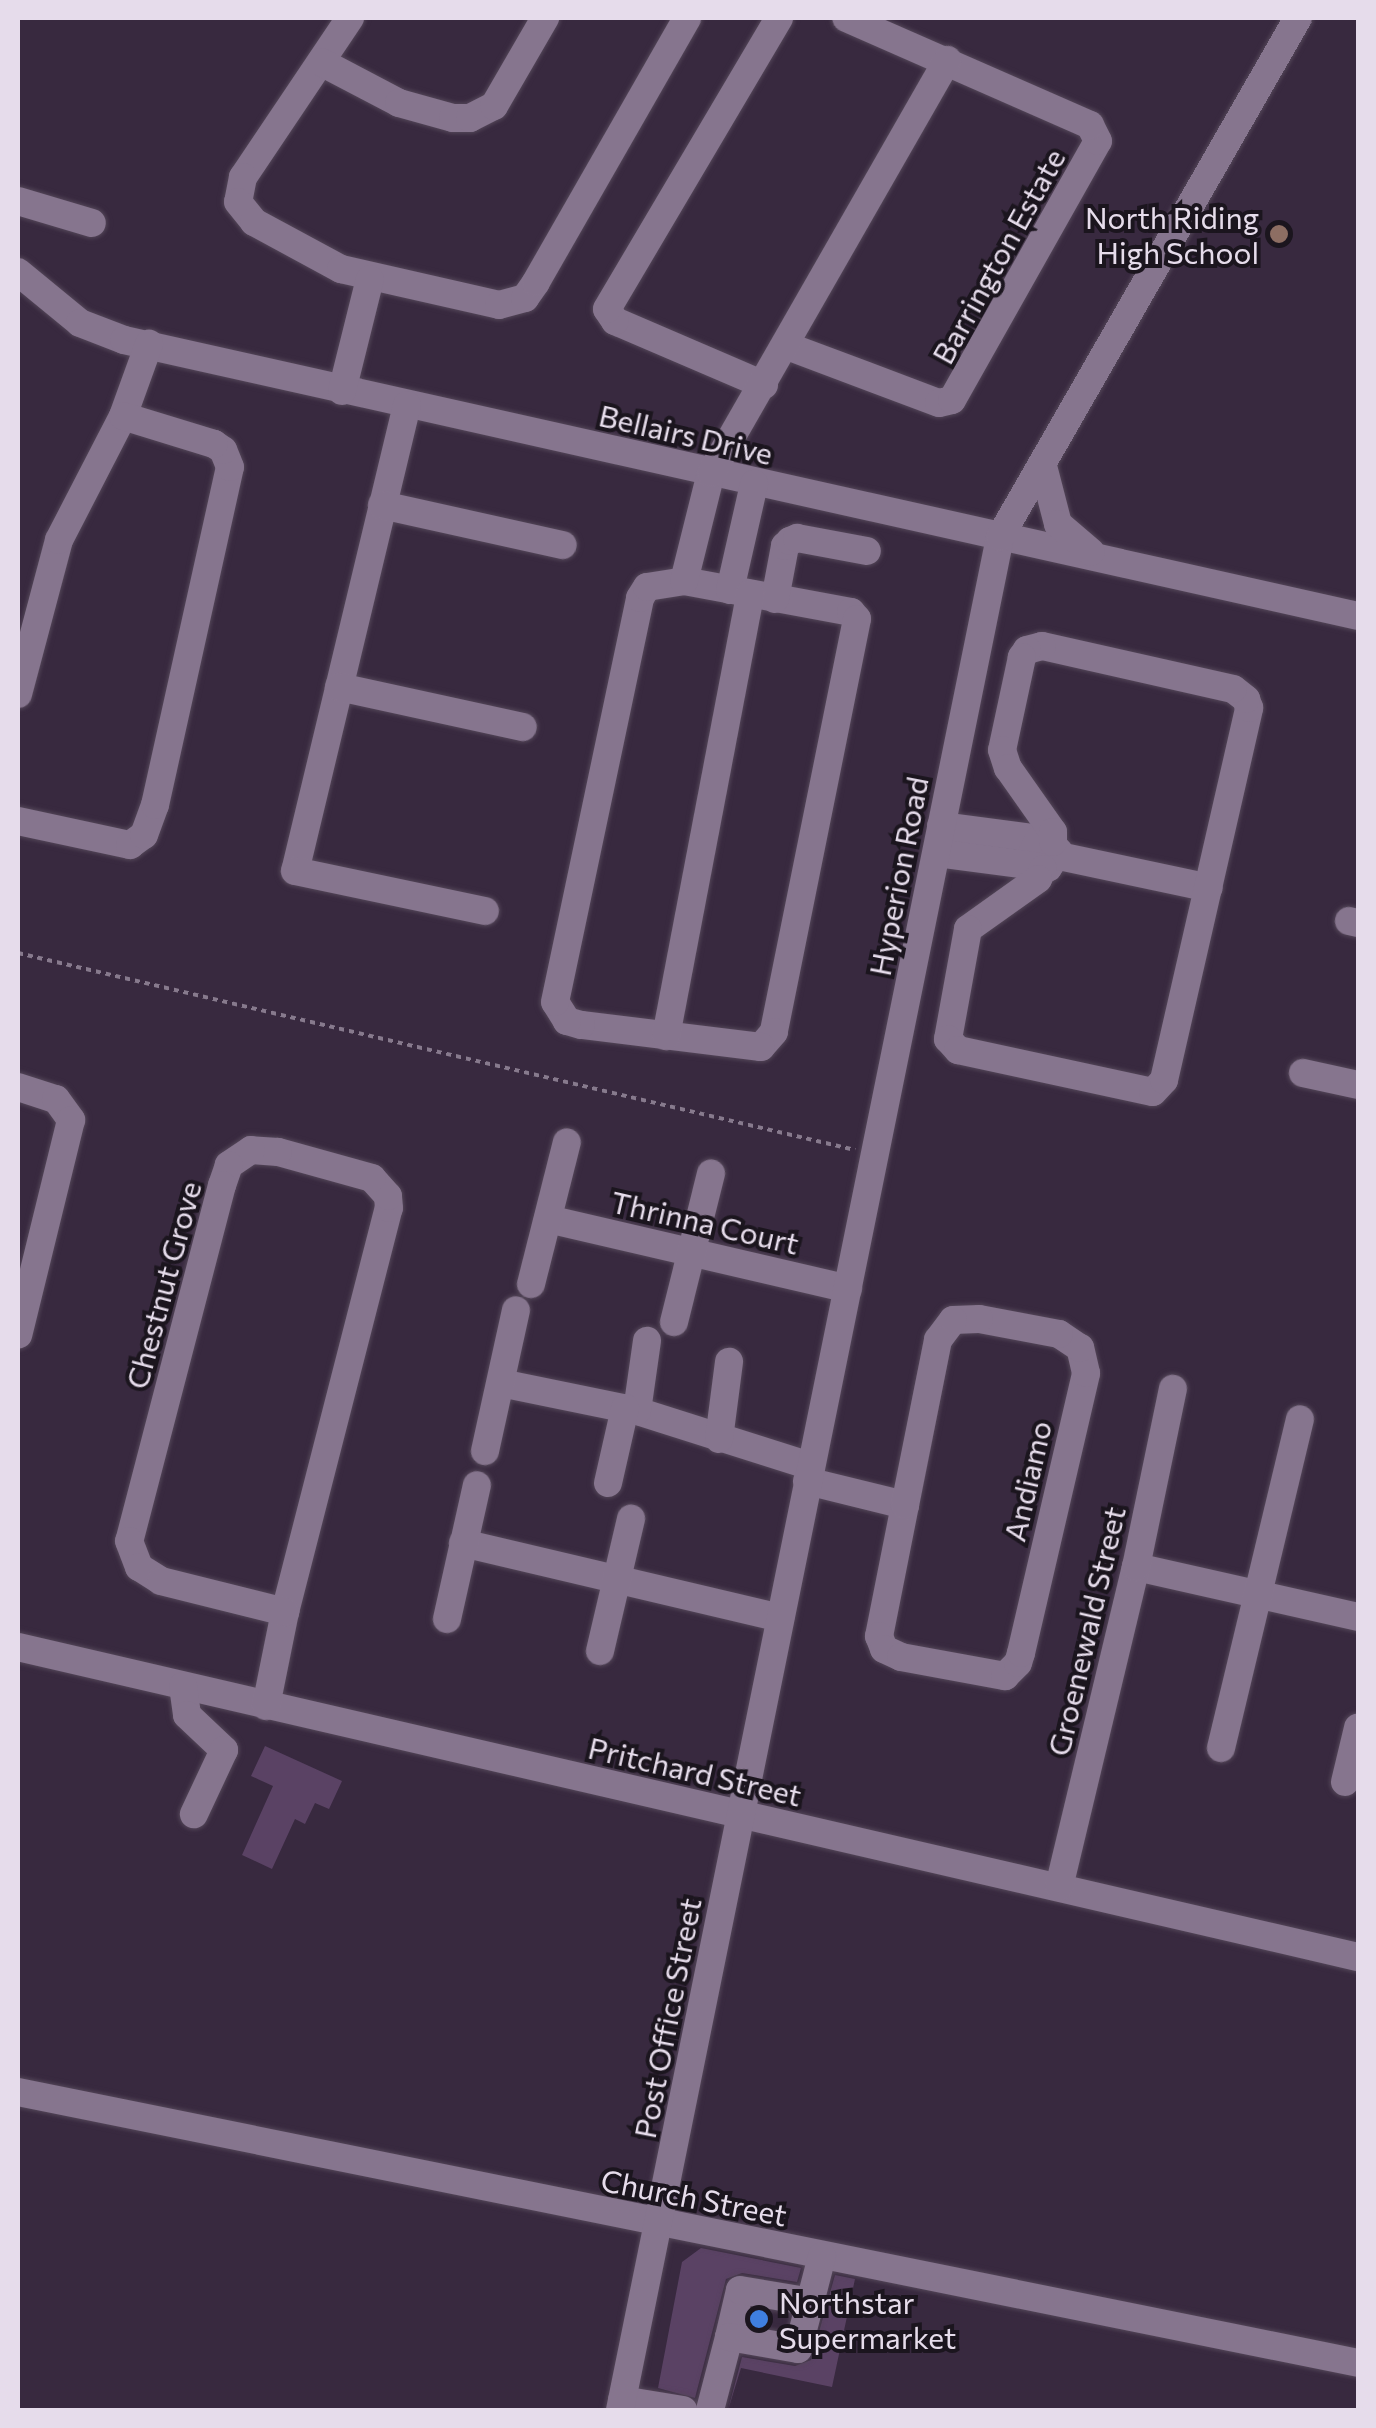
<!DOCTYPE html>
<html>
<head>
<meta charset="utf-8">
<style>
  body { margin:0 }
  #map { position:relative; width:1376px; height:2428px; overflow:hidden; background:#38293f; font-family:Commissioner,sans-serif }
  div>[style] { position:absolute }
  .building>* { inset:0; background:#5a4264 }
  .path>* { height:4px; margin-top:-2px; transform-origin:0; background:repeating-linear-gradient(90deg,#877a8d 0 5px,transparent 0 10px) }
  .roads { filter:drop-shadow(0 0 2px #534658) drop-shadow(0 0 2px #534658) }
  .minor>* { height:28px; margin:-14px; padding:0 14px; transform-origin:14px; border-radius:14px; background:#86758e }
  .dots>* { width:28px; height:28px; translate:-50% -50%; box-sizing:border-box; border:5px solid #1b151e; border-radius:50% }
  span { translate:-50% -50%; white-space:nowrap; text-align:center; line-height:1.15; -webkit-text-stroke:8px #1b151e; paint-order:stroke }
  .poi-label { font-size:30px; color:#e6dceb }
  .right { translate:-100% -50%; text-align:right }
  .left { translate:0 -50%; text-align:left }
  .street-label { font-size:30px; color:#e6dceb }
  .frame { position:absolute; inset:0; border:20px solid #e6dceb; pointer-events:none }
</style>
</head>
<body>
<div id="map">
  <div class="building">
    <div style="clip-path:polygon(265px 1746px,342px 1781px,329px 1809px,315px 1803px,305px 1824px,295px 1819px,272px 1869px,242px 1855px,273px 1786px,251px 1776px)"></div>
    <div style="clip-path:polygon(701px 2248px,801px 2268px,797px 2282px,742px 2273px,726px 2279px,695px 2398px,658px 2388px,682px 2262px)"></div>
    <div style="clip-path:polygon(835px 2275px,855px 2279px,832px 2387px,741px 2368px,728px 2410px,742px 2357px,795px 2366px,811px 2360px)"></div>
  </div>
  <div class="path">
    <div style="left:18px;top:953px;width:860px;rotate:13.24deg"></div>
  </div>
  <div class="roads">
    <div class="minor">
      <div style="left:350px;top:18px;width:192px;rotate:123.9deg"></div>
      <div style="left:243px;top:177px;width:25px;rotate:101deg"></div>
      <div style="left:238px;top:202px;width:26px;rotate:51deg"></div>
      <div style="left:254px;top:222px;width:99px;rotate:28.4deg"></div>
      <div style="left:341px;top:269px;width:162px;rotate:12.8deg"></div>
      <div style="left:499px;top:305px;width:27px;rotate:-15deg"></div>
      <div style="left:525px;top:298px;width:19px;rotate:-55deg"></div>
      <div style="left:536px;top:282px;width:304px;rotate:-60.2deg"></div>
      <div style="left:321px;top:62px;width:88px;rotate:27.7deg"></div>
      <div style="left:399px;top:103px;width:56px;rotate:15.5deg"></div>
      <div style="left:453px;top:118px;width:17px"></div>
      <div style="left:470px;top:118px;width:27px;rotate:-27deg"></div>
      <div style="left:494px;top:106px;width:102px;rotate:-59.9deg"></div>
      <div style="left:18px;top:201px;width:77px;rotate:16.6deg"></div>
      <div style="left:18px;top:272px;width:80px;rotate:39.4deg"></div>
      <div style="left:80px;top:323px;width:47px;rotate:21.1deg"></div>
      <div style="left:124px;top:340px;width:1264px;rotate:12.61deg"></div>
      <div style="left:787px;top:346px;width:162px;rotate:20.6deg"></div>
      <div style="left:939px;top:403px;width:13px;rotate:-13deg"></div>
      <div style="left:952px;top:400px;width:297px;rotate:-60.6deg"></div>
      <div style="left:1098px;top:141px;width:18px;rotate:-117deg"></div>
      <div style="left:1090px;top:125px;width:266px;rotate:-156.3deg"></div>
      <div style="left:764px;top:385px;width:162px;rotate:-156.8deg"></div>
      <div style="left:615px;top:321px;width:14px;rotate:-124deg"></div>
      <div style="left:607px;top:309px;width:338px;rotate:-59.4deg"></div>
      <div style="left:342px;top:391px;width:115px;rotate:-76deg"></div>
      <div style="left:407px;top:405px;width:479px;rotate:103.5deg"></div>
      <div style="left:295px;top:871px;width:194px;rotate:11.9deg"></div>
      <div style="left:1043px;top:466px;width:60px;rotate:75.5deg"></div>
      <div style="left:1058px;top:524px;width:43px;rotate:40.3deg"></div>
      <div style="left:382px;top:505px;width:185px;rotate:12.5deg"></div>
      <div style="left:684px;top:581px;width:170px;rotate:10.5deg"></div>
      <div style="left:851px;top:612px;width:9px;rotate:49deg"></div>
      <div style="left:857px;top:619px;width:421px;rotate:101.4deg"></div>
      <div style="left:774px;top:1032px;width:20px;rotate:131deg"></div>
      <div style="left:761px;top:1047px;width:181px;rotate:-173deg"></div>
      <div style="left:581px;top:1025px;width:15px;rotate:-164deg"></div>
      <div style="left:567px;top:1021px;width:22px;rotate:-122deg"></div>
      <div style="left:555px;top:1002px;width:413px;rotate:-78.1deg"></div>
      <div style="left:640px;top:598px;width:13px;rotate:-58deg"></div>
      <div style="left:647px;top:587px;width:37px;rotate:-9deg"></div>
      <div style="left:684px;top:581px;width:111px;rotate:-76deg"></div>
      <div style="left:711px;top:473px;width:476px;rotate:-60.2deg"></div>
      <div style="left:730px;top:590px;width:109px;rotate:-77.2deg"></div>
      <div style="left:775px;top:599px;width:54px;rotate:-79.3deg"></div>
      <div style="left:785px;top:546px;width:7px;rotate:-45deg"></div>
      <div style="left:790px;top:541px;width:8px;rotate:-23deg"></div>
      <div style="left:797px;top:538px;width:71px;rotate:10.5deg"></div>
      <div style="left:339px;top:687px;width:188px;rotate:12.3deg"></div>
      <div style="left:18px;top:694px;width:159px;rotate:-75.1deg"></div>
      <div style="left:59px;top:540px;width:140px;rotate:-62.7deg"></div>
      <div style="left:123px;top:416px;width:77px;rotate:-70.1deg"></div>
      <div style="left:18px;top:821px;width:115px;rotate:12.1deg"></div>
      <div style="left:130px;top:845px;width:17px;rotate:-36deg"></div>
      <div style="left:144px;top:835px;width:32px;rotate:-70deg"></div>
      <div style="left:155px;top:805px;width:346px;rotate:-77.5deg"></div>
      <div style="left:230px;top:467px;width:18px;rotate:-112deg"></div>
      <div style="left:223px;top:450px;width:11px;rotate:-146deg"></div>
      <div style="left:214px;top:444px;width:95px;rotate:-162.9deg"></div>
      <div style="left:941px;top:826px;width:109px;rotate:7.4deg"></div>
      <div style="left:1049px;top:840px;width:16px;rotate:50deg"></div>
      <div style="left:1059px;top:852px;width:19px;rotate:125deg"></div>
      <div style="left:1048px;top:868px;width:12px;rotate:-171deg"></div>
      <div style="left:1036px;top:866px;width:10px;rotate:-127deg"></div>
      <div style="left:1030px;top:858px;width:19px;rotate:-65deg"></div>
      <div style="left:937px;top:853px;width:100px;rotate:7.5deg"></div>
      <div style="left:1059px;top:856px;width:153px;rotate:12deg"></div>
      <div style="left:1043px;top:869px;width:11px;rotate:117deg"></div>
      <div style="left:1038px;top:879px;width:86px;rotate:144.5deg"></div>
      <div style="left:968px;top:929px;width:112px;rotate:100.3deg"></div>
      <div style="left:948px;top:1039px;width:15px;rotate:48deg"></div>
      <div style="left:958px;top:1050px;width:199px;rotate:12.2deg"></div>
      <div style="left:1153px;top:1092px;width:16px;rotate:-47deg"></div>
      <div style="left:1164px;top:1080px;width:382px;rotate:-77.1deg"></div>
      <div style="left:1249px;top:708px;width:9px;rotate:-108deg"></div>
      <div style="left:1246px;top:699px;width:16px;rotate:-142deg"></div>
      <div style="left:1233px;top:689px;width:196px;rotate:-167.3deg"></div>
      <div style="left:1042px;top:646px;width:16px;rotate:165deg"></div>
      <div style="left:1027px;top:650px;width:9px;rotate:126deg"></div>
      <div style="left:1022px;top:657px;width:95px;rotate:102.1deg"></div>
      <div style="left:1002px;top:750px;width:19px;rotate:72deg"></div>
      <div style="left:1008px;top:768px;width:78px;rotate:54.9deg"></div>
      <div style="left:1053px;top:832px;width:10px;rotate:90deg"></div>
      <div style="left:1349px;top:921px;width:9px;rotate:13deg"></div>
      <div style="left:666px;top:1036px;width:450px;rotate:-79.2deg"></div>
      <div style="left:1303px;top:1073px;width:56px;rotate:12.3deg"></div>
      <div style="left:18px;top:1087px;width:40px;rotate:18deg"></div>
      <div style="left:56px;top:1099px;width:26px;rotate:54deg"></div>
      <div style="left:71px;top:1120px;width:221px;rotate:103.8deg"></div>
      <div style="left:548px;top:1219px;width:308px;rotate:13.1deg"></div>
      <div style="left:531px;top:1284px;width:146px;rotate:-75.8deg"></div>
      <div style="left:674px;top:1322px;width:153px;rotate:-76deg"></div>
      <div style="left:501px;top:1383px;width:139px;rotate:11.6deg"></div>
      <div style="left:637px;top:1411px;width:182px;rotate:17.6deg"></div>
      <div style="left:637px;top:1411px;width:71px;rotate:-81.9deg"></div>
      <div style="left:719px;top:1439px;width:78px;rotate:-82.6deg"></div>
      <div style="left:485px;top:1451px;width:144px;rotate:-77.6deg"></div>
      <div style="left:807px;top:1481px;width:101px;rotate:13.8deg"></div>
      <div style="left:905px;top:1505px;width:134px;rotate:101.2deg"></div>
      <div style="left:879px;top:1636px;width:14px;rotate:69deg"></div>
      <div style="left:884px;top:1649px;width:19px;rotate:25deg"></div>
      <div style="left:901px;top:1657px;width:106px;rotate:10.4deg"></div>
      <div style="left:1005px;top:1676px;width:18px;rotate:-45deg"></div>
      <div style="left:1018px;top:1663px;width:10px;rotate:-73deg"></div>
      <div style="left:1021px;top:1653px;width:287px;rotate:-76.9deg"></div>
      <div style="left:1086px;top:1373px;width:26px;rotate:-103deg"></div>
      <div style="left:1080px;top:1348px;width:25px;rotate:-146deg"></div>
      <div style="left:1059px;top:1334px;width:81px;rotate:-169.4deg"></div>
      <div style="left:979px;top:1319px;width:26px;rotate:178deg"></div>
      <div style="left:953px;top:1320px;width:25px;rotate:127deg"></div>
      <div style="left:938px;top:1340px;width:168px;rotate:101.3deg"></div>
      <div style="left:608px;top:1483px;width:77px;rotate:-77.2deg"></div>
      <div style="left:463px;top:1543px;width:326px;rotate:13.3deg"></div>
      <div style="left:1136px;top:1567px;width:228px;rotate:12.7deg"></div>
      <div style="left:447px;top:1619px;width:137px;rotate:-77.4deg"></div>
      <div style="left:18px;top:1647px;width:1375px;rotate:13.03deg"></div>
      <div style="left:600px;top:1651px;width:136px;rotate:-76.8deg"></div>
      <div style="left:183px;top:1686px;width:29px;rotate:82deg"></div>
      <div style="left:187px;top:1715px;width:51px;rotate:43.4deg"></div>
      <div style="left:224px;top:1750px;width:71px;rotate:115.1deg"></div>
      <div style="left:266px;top:1706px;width:96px;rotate:-78.6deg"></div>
      <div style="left:285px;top:1612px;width:417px;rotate:-75.6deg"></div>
      <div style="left:389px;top:1208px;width:12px;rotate:-95deg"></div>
      <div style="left:388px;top:1196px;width:24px;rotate:-132deg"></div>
      <div style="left:372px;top:1178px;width:98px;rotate:-164.5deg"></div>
      <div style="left:278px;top:1152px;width:27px;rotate:-176deg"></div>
      <div style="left:251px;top:1150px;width:27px;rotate:146deg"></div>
      <div style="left:229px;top:1165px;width:21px;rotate:109deg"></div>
      <div style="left:222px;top:1185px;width:368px;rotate:104.6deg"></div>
      <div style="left:129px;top:1541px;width:28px;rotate:69deg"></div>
      <div style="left:139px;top:1567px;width:26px;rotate:32deg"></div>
      <div style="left:161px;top:1581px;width:128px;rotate:14deg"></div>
      <div style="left:1221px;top:1748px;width:338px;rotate:-76.5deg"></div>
      <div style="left:1345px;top:1782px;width:56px;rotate:-76.5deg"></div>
      <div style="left:1059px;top:1887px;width:329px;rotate:-76.5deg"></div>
      <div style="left:1136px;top:1567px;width:182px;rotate:-78.3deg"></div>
      <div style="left:18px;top:2092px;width:1367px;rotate:11.43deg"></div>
      <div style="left:729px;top:2337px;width:48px;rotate:-76.8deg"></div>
      <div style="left:740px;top:2290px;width:73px;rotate:9.5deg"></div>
      <div style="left:622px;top:2400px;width:62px;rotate:9.3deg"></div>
      <div style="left:620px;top:2410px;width:1911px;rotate:-78.53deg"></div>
      <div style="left:1000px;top:537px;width:598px;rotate:-60.14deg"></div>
      <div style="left:710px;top:2410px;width:75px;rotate:-75.4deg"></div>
      <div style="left:729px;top:2337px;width:70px;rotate:9.9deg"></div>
      <div style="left:798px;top:2349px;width:96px;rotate:-75.5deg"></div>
    </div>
  </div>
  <div class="dots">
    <div style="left:1279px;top:234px;background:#8d6e63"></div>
    <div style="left:759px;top:2319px;background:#3f7fe0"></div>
  </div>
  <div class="poi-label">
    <span class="right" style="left:1259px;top:234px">North Riding<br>High School</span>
    <span class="left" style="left:779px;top:2319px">Northstar<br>Supermarket</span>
  </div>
  <div class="street-label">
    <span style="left:998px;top:256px;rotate:-61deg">Barrington Estate</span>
    <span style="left:686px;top:434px;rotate:13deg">Bellairs Drive</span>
    <span style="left:898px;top:876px;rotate:-79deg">Hyperion Road</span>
    <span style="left:705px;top:1222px;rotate:13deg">Thrinna Court</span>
    <span style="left:163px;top:1285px;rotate:-75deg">Chestnut Grove</span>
    <span style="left:1027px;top:1481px;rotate:-77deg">Andiamo</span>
    <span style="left:1086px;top:1631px;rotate:-77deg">Groenewald Street</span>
    <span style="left:695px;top:1771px;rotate:13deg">Pritchard Street</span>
    <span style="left:667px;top:2018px;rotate:-79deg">Post Office Street</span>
    <span style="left:694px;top:2197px;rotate:11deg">Church Street</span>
  </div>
  <div class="frame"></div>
</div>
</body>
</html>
